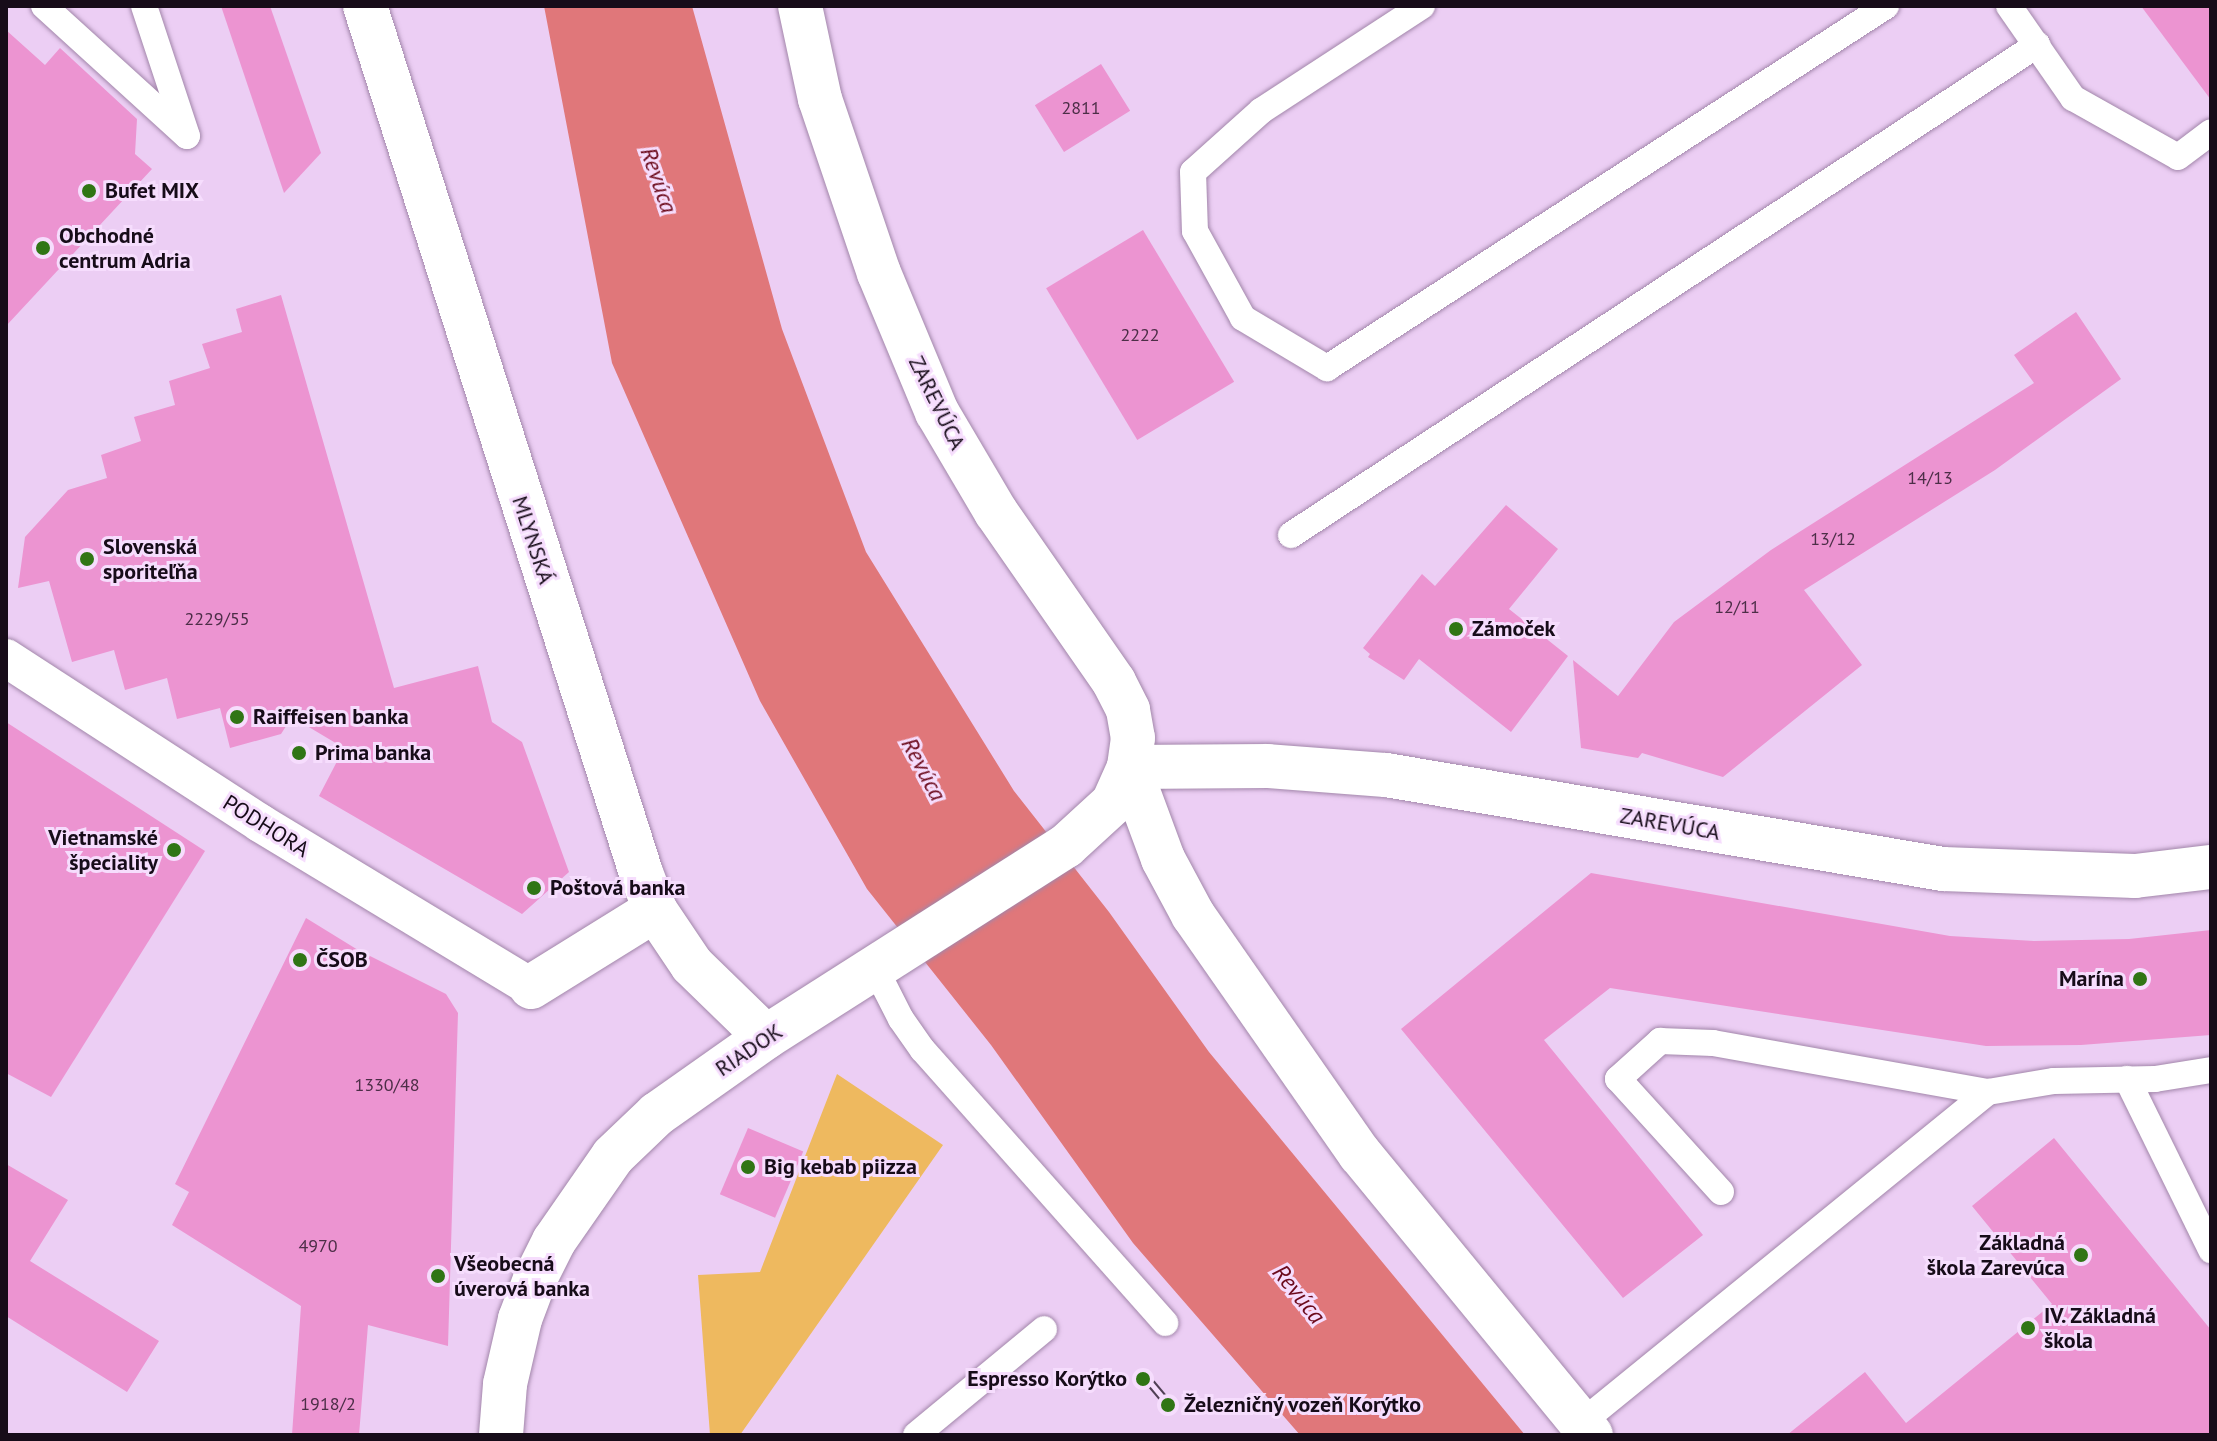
<!DOCTYPE html>
<html>
<head>
<meta charset="utf-8">
<style>
  body { margin:0 }
  #map { position:relative; width:2217px; height:1441px; overflow:hidden; background:#eccef4; font-family:"PT Sans",sans-serif }
  div>[style] { position:absolute }
  .green>* { inset:0; background:#eeb95f }
  .water>* { inset:0; background:#e0777a }
  .building>* { inset:0; background:#ec94d1; transform-origin:0 0 }
  .roads { filter:drop-shadow(0 0 2px #a286aa) drop-shadow(0 0 2px #a286aa) }
  .service>* { height:26px; margin:-13px; padding:0 13px; transform-origin:13px; border-radius:13px; background:#fff }
  .pedestrian>* { height:38px; margin:-19px; padding:0 19px; transform-origin:19px; border-radius:19px; background:#fff }
  .minor>* { height:44px; margin:-22px; padding:0 22px; transform-origin:22px; border-radius:22px; background:#fff }
  .rail>* { height:9px; margin-top:-4.5px; transform-origin:0; background:repeating-linear-gradient(90deg,#f6ddfd 0 18px,#504054 0 36px); box-sizing:border-box; border-block:2px solid #504054 }
  .dots>* { width:22px; height:22px; translate:-50% -50%; box-sizing:border-box; border:4px solid #f6ddfd; border-radius:50% }
  span { translate:-50% -50%; white-space:nowrap; text-align:center; line-height:1.15; -webkit-text-stroke:6px #f6ddfd; paint-order:stroke }
  .number-label { font-size:18px; color:#4c2e47 }
  .number-label span { -webkit-text-stroke-width:0 }
  .poi-label { font-size:22px; color:#170c19; font-weight:700 }
  .left { translate:0 -50%; text-align:left }
  .right { translate:-100% -50%; text-align:right }
  .street-label { font-size:22px; color:#170c19 }
  .water-label { font-size:24px; color:#6c0a1c; font-style:italic }
  .frame { position:absolute; inset:0; border:8px solid #170c19; pointer-events:none }
</style>
</head>
<body>
<div id="map">
  <div class="green">
    <div style="clip-path:polygon(837px 1074px,943px 1145px,740px 1435px,710px 1435px,698px 1275px,760px 1272px)"></div>
  </div>
  <div class="water">
    <div style="clip-path:polygon(544px 6px,692px 6px,782px 329px,866px 552px,1014px 791px,1109px 912px,1209px 1052px,1525px 1435px,1300px 1435px,1133px 1243px,991px 1045px,867px 889px,760px 701px,612px 363px)"></div>
  </div>
  <div class="building">
    <div style="clip-path:polygon(221px 6px,270px 6px,321px 153px,284px 193px)"></div>
    <div style="clip-path:polygon(2141px 6px,2211px 6px,2211px 100px)"></div>
    <div style="clip-path:polygon(6px 30px,45px 65px,60px 48px,137px 119px,135px 154px,152px 169px,6px 326px)"></div>
    <div style="left:1101px;top:64px;width:55px;height:78px;rotate:58deg"></div>
    <div style="left:1143px;top:230px;width:177px;height:113px;rotate:59deg"></div>
    <div style="clip-path:polygon(281px 295px,394px 688px,478px 666px,492px 722px,522px 742px,569px 872px,522px 914px,319px 796px,344px 748px,292px 717px,281px 734px,230px 748px,220px 708px,177px 719px,167px 678px,125px 690px,114px 650px,72px 662px,49px 581px,18px 588px,25px 537px,68px 490px,107px 478px,101px 455px,141px 441px,134px 417px,175px 405px,169px 381px,210px 368px,202px 344px,242px 332px,236px 309px)"></div>
    <div style="clip-path:polygon(2076px 312px,2121px 379px,1995px 470px,1804px 590px,1862px 665px,1723px 777px,1642px 753px,1638px 758px,1581px 748px,1573px 660px,1618px 696px,1674px 622px,1771px 550px,2034px 383px,2014px 355px)"></div>
    <div style="clip-path:polygon(1506px 505px,1558px 549px,1509px 609px,1568px 656px,1511px 732px,1419px 659px,1404px 680px,1368px 657px,1370px 654px,1363px 648px,1422px 574px,1435px 586px)"></div>
    <div style="clip-path:polygon(6px 722px,205px 851px,51px 1097px,6px 1073px)"></div>
    <div style="clip-path:polygon(1591px 873px,1950px 936px,2034px 941px,2129px 939px,2211px 930px,2211px 1035px,2081px 1045px,1986px 1046px,1610px 988px,1544px 1040px,1703px 1235px,1623px 1298px,1401px 1029px)"></div>
    <div style="clip-path:polygon(306px 918px,358px 950px,446px 994px,458px 1013px,448px 1346px,368px 1325px,359px 1435px,292px 1435px,301px 1306px,172px 1225px,189px 1192px,175px 1184px)"></div>
    <div style="left:748px;top:1128px;width:60px;height:72px;rotate:23deg"></div>
    <div style="clip-path:polygon(2054px 1138px,2211px 1330px,2211px 1435px,1787px 1435px,1865px 1372px,1906px 1423px,2052px 1304px,1972px 1206px)"></div>
    <div style="clip-path:polygon(6px 1164px,68px 1200px,30px 1261px,159px 1341px,127px 1392px,6px 1316px)"></div>
  </div>
  <div class="roads">
    <div class="service">
      <div style="left:44px;top:6px;width:193px;rotate:42.3deg"></div>
      <div style="left:187px;top:136px;width:137px;rotate:-108.3deg"></div>
      <div style="left:1422px;top:6px;width:192px;rotate:146.9deg"></div>
      <div style="left:1261px;top:111px;width:91px;rotate:138.1deg"></div>
      <div style="left:1193px;top:172px;width:59px;rotate:88.1deg"></div>
      <div style="left:1195px;top:231px;width:99px;rotate:61.1deg"></div>
      <div style="left:1243px;top:318px;width:98px;rotate:30.8deg"></div>
      <div style="left:1327px;top:368px;width:666px;rotate:-32.93deg"></div>
      <div style="left:2009px;top:6px;width:112px;rotate:55.2deg"></div>
      <div style="left:2073px;top:98px;width:120px;rotate:29.3deg"></div>
      <div style="left:2178px;top:157px;width:41px;rotate:-37.1deg"></div>
      <div style="left:1291px;top:535px;width:893px;rotate:-33.3deg"></div>
      <div style="left:875px;top:968px;width:57px;rotate:63deg"></div>
      <div style="left:901px;top:1019px;width:38px;rotate:55deg"></div>
      <div style="left:923px;top:1050px;width:365px;rotate:48.4deg"></div>
      <div style="left:2127px;top:1079px;width:191px;rotate:63.8deg"></div>
      <div style="left:1721px;top:1192px;width:153px;rotate:-132.3deg"></div>
      <div style="left:1618px;top:1079px;width:57px;rotate:-42.1deg"></div>
      <div style="left:1660px;top:1041px;width:53px;rotate:2.2deg"></div>
      <div style="left:1713px;top:1043px;width:279px;rotate:10.1deg"></div>
      <div style="left:1581px;top:1423px;width:525px;rotate:-39.12deg"></div>
      <div style="left:1988px;top:1092px;width:67px;rotate:-9.5deg"></div>
      <div style="left:2054px;top:1081px;width:101px;rotate:-1.1deg"></div>
      <div style="left:2155px;top:1079px;width:57px;rotate:-9.1deg"></div>
      <div style="left:916px;top:1435px;width:166px;rotate:-39.6deg"></div>
    </div>
    <div class="pedestrian">
      <div style="left:6px;top:658px;width:303px;rotate:33deg"></div>
      <div style="left:260px;top:823px;width:317px;rotate:31.2deg"></div>
    </div>
    <div class="minor">
      <div style="left:365px;top:6px;width:910px;rotate:72.34deg"></div>
      <div style="left:641px;top:873px;width:40px;rotate:69deg"></div>
      <div style="left:655px;top:910px;width:66px;rotate:56.1deg"></div>
      <div style="left:692px;top:965px;width:103px;rotate:44.2deg"></div>
      <div style="left:800px;top:6px;width:95px;rotate:77.9deg"></div>
      <div style="left:820px;top:99px;width:184px;rotate:71.3deg"></div>
      <div style="left:879px;top:273px;width:151px;rotate:67.4deg"></div>
      <div style="left:937px;top:412px;width:116px;rotate:59.5deg"></div>
      <div style="left:996px;top:512px;width:207px;rotate:55.2deg"></div>
      <div style="left:1114px;top:682px;width:31px;rotate:63deg"></div>
      <div style="left:1128px;top:710px;width:28px;rotate:80deg"></div>
      <div style="left:1133px;top:738px;width:29px;rotate:98deg"></div>
      <div style="left:1129px;top:767px;width:98px;rotate:69.7deg"></div>
      <div style="left:1163px;top:859px;width:64px;rotate:61.8deg"></div>
      <div style="left:1193px;top:915px;width:292px;rotate:55.1deg"></div>
      <div style="left:1360px;top:1154px;width:364px;rotate:50.6deg"></div>
      <div style="left:1129px;top:767px;width:139px;rotate:-0.4deg"></div>
      <div style="left:1268px;top:766px;width:118px;rotate:4.4deg"></div>
      <div style="left:1386px;top:775px;width:565px;rotate:9.58deg"></div>
      <div style="left:1943px;top:869px;width:192px;rotate:2.1deg"></div>
      <div style="left:2135px;top:876px;width:77px;rotate:-6.8deg"></div>
      <div style="left:531px;top:987px;width:146px;rotate:-31.8deg"></div>
      <div style="left:501px;top:1435px;width:51px;rotate:-85.5deg"></div>
      <div style="left:505px;top:1384px;width:67px;rotate:-77deg"></div>
      <div style="left:520px;top:1319px;width:43px;rotate:-69.4deg"></div>
      <div style="left:535px;top:1279px;width:42px;rotate:-63.4deg"></div>
      <div style="left:554px;top:1241px;width:103px;rotate:-55.2deg"></div>
      <div style="left:613px;top:1156px;width:61px;rotate:-43.7deg"></div>
      <div style="left:657px;top:1114px;width:133px;rotate:-35.2deg"></div>
      <div style="left:766px;top:1037px;width:356px;rotate:-32.5deg"></div>
      <div style="left:1066px;top:846px;width:64px;rotate:-42.5deg"></div>
      <div style="left:1113px;top:803px;width:39px;rotate:-66deg"></div>
    </div>
  </div>
  <div class="rail">
    <div style="left:1151px;top:1383px;width:23px;rotate:50deg"></div>
  </div>
  <div class="dots">
    <div style="left:89px;top:191px;background:#307515"></div>
    <div style="left:43px;top:248px;background:#307515"></div>
    <div style="left:87px;top:559px;background:#307515"></div>
    <div style="left:1456px;top:629px;background:#307515"></div>
    <div style="left:237px;top:717px;background:#307515"></div>
    <div style="left:299px;top:753px;background:#307515"></div>
    <div style="left:174px;top:850px;background:#307515"></div>
    <div style="left:534px;top:888px;background:#307515"></div>
    <div style="left:300px;top:960px;background:#307515"></div>
    <div style="left:2140px;top:979px;background:#307515"></div>
    <div style="left:748px;top:1167px;background:#307515"></div>
    <div style="left:2081px;top:1255px;background:#307515"></div>
    <div style="left:438px;top:1276px;background:#307515"></div>
    <div style="left:2028px;top:1328px;background:#307515"></div>
    <div style="left:1143px;top:1379px;background:#307515"></div>
    <div style="left:1168px;top:1405px;background:#307515"></div>
  </div>
  <div class="number-label">
    <span style="left:1081px;top:108px">2811</span>
    <span style="left:1140px;top:335px">2222</span>
    <span style="left:1930px;top:478px">14/13</span>
    <span style="left:1833px;top:539px">13/12</span>
    <span style="left:1737px;top:607px">12/11</span>
    <span style="left:217px;top:619px">2229/55</span>
    <span style="left:387px;top:1085px">1330/48</span>
    <span style="left:318px;top:1246px">4970</span>
    <span style="left:328px;top:1404px">1918/2</span>
  </div>
  <div class="poi-label">
    <span class="left" style="left:105px;top:191px">Bufet MIX</span>
    <span class="left" style="left:59px;top:248px">Obchodné<br>centrum Adria</span>
    <span class="left" style="left:103px;top:559px">Slovenská<br>sporiteľňa</span>
    <span class="left" style="left:1472px;top:629px">Zámoček</span>
    <span class="left" style="left:253px;top:717px">Raiffeisen banka</span>
    <span class="left" style="left:315px;top:753px">Prima banka</span>
    <span class="right" style="left:158px;top:850px">Vietnamské<br>špeciality</span>
    <span class="left" style="left:550px;top:888px">Poštová banka</span>
    <span class="left" style="left:316px;top:960px">ČSOB</span>
    <span class="right" style="left:2124px;top:979px">Marína</span>
    <span class="left" style="left:764px;top:1167px">Big kebab piizza</span>
    <span class="right" style="left:2065px;top:1255px">Základná<br>škola Zarevúca</span>
    <span class="left" style="left:454px;top:1276px">Všeobecná<br>úverová banka</span>
    <span class="left" style="left:2044px;top:1328px">IV. Základná<br>škola</span>
    <span class="right" style="left:1127px;top:1379px">Espresso Korýtko</span>
    <span class="left" style="left:1184px;top:1405px">Železničný vozeň Korýtko</span>
  </div>
  <div class="street-label">
    <span style="left:937px;top:403px;rotate:64deg">ZAREVÚCA</span>
    <span style="left:533px;top:540px;rotate:72deg">MLYNSKÁ</span>
    <span style="left:1670px;top:824px;rotate:10deg">ZAREVÚCA</span>
    <span style="left:266px;top:826px;rotate:32deg">PODHORA</span>
    <span style="left:749px;top:1050px;rotate:-34deg">RIADOK</span>
  </div>
  <div class="water-label">
    <span style="left:659px;top:180px;rotate:71deg">Revúca</span>
    <span style="left:924px;top:769px;rotate:62deg">Revúca</span>
    <span style="left:1299px;top:1294px;rotate:51deg">Revúca</span>
  </div>
  <div class="frame"></div>
</div>
</body>
</html>
